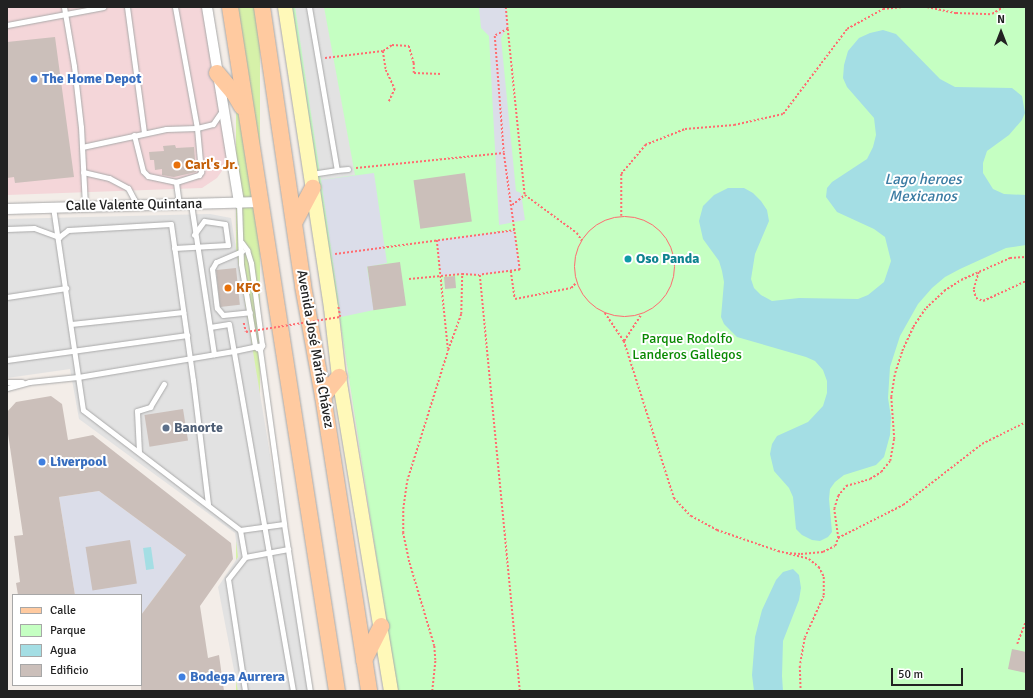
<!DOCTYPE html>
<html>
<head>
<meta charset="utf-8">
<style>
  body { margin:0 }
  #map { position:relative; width:1033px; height:698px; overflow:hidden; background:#f3ede8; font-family:Signika,sans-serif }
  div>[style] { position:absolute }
  .commercial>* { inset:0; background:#f4d6d9 }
  .grass>* { inset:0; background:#d6f1a9; transform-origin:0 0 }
  .park>* { inset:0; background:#c5ffc2 }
  .parking>* { inset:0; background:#e2e2e2 }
  .plaza>* { inset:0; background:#dbdde9 }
  .water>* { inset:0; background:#a4dee4; transform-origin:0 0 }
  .building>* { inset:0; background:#cbbfba; transform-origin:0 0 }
  .path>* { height:1.5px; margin-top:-0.75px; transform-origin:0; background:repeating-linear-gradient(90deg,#ff6c70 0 2px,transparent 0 4px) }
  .path>.ring { margin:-0.75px; padding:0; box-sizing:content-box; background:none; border:1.5px solid #ff6c70; border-radius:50% }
  .roads { filter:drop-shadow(0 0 1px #a9a9a9) drop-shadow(0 0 1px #a9a9a9) }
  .lane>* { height:5px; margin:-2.5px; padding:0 2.5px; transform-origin:2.5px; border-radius:2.5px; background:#fff }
  .street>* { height:10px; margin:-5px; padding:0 5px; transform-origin:5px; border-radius:5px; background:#fff }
  .secondary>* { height:14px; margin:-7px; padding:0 7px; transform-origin:7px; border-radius:7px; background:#fff9b9 }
  .primary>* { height:16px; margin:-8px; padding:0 8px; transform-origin:8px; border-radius:8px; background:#ffcaa0 }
  .path-bridge>* { height:1.5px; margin-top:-0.75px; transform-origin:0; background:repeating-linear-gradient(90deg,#ff6c70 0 2px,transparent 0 4px) }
  .dots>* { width:11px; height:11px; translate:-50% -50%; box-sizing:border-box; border:2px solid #fff; border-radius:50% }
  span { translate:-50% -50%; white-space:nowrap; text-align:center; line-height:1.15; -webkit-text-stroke:4px #fff; paint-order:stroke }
  .shop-label { font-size:14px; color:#366cbe; font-weight:700 }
  .left { translate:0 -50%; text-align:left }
  .food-label { font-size:14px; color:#c56008; font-weight:700 }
  .street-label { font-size:14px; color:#222 }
  .culture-label { font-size:14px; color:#0d838f; font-weight:700 }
  .park-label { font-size:14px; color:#088901 }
  .service-label { font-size:14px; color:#4e5e75; font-weight:700 }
  .water-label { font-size:15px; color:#3b7ca3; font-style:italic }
  .frame { position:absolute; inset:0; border:8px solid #222; pointer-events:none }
  .legend { position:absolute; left:12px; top:594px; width:130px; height:92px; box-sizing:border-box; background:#fff; border:1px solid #a7a7a7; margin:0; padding:5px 7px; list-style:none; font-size:12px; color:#222 }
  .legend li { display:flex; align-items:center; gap:8px; height:20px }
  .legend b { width:20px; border:1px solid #a7a7a7 }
  .north { position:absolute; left:981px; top:12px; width:40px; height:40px; -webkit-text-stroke:3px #fff; paint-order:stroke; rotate:0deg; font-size:11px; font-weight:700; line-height:16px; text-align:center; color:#222 }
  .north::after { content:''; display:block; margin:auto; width:14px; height:18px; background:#222; clip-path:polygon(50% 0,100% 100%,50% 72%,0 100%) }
  .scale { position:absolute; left:891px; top:668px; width:72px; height:18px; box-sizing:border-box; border:2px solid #222; border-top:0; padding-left:5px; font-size:12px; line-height:14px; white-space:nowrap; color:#222; -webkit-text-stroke:3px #fff; paint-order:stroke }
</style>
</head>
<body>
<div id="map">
  <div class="commercial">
    <div style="clip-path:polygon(7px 7px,203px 7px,227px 154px,224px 168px,217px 178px,202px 188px,7px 195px)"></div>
  </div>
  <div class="grass">
    <div style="left:236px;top:7px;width:24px;height:692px"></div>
  </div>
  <div class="park">
    <div style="clip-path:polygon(292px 7px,1026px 7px,1026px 691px,397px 691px)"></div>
  </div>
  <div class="parking">
    <div style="clip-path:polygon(295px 7px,324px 7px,355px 175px,321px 180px)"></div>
    <div style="clip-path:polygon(210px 214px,231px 218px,309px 691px,238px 691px,218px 587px,238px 557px,235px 533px,79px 419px,70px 369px,7px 378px,7px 219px)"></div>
  </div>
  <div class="plaza">
    <div style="clip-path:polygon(479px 7px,506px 7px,508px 26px,501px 38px,516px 191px,521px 193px,525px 220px,499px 225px,489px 36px,481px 28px)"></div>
    <div style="clip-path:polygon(374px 173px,387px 263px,367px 267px,374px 310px,341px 317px,321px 180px)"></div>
    <div style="clip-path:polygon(514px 230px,520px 269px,480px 275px,462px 274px,441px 276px,437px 240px)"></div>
    <div style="clip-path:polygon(99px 491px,186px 555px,141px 615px,141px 595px,75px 595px,59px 497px)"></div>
  </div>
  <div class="water">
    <div style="clip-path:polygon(883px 30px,896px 34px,940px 79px,955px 87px,1012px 88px,1022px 96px,1025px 113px,1022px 120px,1009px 135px,987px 151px,983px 163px,983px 173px,993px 189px,1004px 194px,1026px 195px,1026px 245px,1006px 248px,960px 269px,945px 277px,932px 288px,918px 304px,900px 336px,890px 367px,888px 398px,891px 417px,890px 435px,884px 457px,876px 465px,844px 475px,835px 482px,830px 489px,829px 499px,832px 532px,828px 537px,820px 541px,812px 540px,802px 535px,796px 529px,793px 497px,789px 488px,774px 471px,770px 454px,772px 444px,777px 436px,808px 422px,823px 406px,827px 393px,827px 381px,823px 370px,815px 361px,806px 357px,737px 337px,724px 324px,721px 317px,724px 282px,722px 271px,719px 261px,703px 239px,699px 221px,703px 206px,714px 195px,728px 188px,744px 188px,753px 193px,761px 201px,767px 210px,769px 221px,755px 254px,751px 279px,754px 288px,761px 295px,772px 301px,799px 298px,858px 299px,868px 295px,884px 282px,891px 261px,885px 237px,874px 229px,837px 212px,826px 197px,827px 188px,832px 182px,867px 159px,873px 147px,876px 135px,874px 118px,847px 87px,843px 78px,844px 65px,848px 51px,859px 38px,870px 33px)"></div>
    <div style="left:151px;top:547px;width:22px;height:8px;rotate:82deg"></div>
    <div style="clip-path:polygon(793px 569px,799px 575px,801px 588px,799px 600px,783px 641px,782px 676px,783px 691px,754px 691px,752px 675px,755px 637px,762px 610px,776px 580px,783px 572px)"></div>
  </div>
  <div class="building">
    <div style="clip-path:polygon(55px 37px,74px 177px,15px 183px,14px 177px,7px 178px,7px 42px)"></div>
    <div style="clip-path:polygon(175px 145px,176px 148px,194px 147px,196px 172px,174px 177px,162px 175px,162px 169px,155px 170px,154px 160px,150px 160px,149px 152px,164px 151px,163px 146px)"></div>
    <div style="left:465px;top:173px;width:49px;height:52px;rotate:82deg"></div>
    <div style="left:400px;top:262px;width:44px;height:33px;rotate:82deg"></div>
    <div style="left:236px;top:268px;width:37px;height:20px;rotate:84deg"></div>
    <div style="left:455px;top:276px;width:12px;height:11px;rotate:85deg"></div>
    <div style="clip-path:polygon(51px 396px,62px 404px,68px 440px,93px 435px,231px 543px,233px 559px,200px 606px,208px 658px,219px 655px,224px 691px,141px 691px,141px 615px,186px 555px,99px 491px,59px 497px,75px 595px,18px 595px,16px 583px,20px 582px,14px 536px,23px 535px,7px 427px,7px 412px,16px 402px)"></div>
    <div style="left:183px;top:409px;width:32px;height:39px;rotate:81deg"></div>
    <div style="left:130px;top:540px;width:44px;height:45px;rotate:81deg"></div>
    <div style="clip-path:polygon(1012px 649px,1026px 652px,1026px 673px,1008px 669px)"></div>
  </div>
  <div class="path">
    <div style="left:506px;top:7px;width:22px;rotate:85deg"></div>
    <div style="left:508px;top:29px;width:15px;rotate:152deg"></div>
    <div style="left:495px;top:36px;width:117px;rotate:85.6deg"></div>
    <div style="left:504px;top:153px;width:118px;rotate:82.2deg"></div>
    <div style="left:520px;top:270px;width:40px;rotate:172.9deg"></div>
    <div style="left:480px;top:275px;width:418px;rotate:84.5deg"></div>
    <div style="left:927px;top:7px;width:30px;rotate:12deg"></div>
    <div style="left:956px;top:13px;width:36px;rotate:2deg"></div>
    <div style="left:992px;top:14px;width:13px;rotate:-32deg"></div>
    <div style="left:508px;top:29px;width:167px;rotate:84.2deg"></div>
    <div style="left:383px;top:51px;width:19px;rotate:81deg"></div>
    <div style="left:386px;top:70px;width:21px;rotate:65deg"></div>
    <div style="left:395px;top:89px;width:14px;rotate:115deg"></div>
    <div style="left:325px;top:58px;width:58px;rotate:-6.9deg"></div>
    <div style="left:383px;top:51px;width:11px;rotate:-34deg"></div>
    <div style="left:392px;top:45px;width:17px;rotate:3deg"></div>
    <div style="left:409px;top:46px;width:18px;rotate:74deg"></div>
    <div style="left:414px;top:63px;width:10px;rotate:90deg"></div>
    <div style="left:414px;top:73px;width:28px;rotate:2deg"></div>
    <div style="left:356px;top:168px;width:148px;rotate:-5.8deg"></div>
    <div style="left:512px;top:205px;width:16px;rotate:-38deg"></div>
    <div style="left:525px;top:195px;width:64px;rotate:36.2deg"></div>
    <div style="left:577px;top:233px;width:9px;rotate:58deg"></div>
    <div style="left:621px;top:216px;width:42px;rotate:-90deg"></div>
    <div style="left:621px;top:174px;width:38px;rotate:-50deg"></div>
    <div style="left:645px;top:145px;width:43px;rotate:-21.8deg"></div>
    <div style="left:685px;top:129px;width:49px;rotate:-4.7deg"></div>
    <div style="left:734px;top:125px;width:50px;rotate:-12.7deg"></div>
    <div style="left:783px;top:114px;width:106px;rotate:-53deg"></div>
    <div style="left:847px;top:29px;width:41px;rotate:-29.1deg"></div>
    <div style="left:883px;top:9px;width:20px;rotate:-6deg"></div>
    <div class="ring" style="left:575px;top:217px;width:98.5px;height:98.5px"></div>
    <div style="left:437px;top:240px;width:109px;rotate:84.2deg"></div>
    <div style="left:335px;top:254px;width:181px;rotate:-7.6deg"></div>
    <div style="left:511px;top:271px;width:28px;rotate:82deg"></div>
    <div style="left:515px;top:299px;width:57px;rotate:-11.1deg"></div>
    <div style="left:571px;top:288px;width:8px;rotate:-45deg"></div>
    <div style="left:979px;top:272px;width:19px;rotate:106deg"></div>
    <div style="left:974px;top:290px;width:8px;rotate:76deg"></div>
    <div style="left:976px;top:298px;width:8px;rotate:23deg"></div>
    <div style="left:983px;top:301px;width:47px;rotate:-24.9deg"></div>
    <div style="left:409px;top:279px;width:53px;rotate:-5.4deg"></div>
    <div style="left:462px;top:274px;width:17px;rotate:3deg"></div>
    <div style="left:605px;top:313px;width:34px;rotate:56deg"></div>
    <div style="left:624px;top:341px;width:165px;rotate:72.3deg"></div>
    <div style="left:674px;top:498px;width:25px;rotate:47deg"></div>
    <div style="left:691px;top:516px;width:30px;rotate:28deg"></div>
    <div style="left:717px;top:530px;width:65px;rotate:19deg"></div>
    <div style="left:778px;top:551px;width:32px;rotate:14deg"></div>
    <div style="left:809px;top:559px;width:13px;rotate:39deg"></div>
    <div style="left:819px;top:567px;width:11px;rotate:63deg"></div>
    <div style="left:824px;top:577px;width:19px;rotate:90deg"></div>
    <div style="left:824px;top:596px;width:46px;rotate:114.3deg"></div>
    <div style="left:805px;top:638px;width:28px;rotate:100deg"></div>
    <div style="left:800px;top:666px;width:25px;rotate:88deg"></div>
    <div style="left:624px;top:341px;width:31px;rotate:-57deg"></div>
    <div style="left:838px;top:538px;width:73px;rotate:-26.9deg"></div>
    <div style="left:903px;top:505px;width:100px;rotate:-37.7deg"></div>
    <div style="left:982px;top:444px;width:49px;rotate:-26.6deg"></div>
    <div style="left:786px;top:553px;width:15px;rotate:4deg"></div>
    <div style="left:801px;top:554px;width:22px;rotate:-5deg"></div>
    <div style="left:823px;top:552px;width:13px;rotate:-27deg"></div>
    <div style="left:835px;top:546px;width:9px;rotate:-69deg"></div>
    <div style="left:838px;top:538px;width:29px;rotate:-98deg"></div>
    <div style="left:834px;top:509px;width:14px;rotate:-73deg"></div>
    <div style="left:838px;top:496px;width:13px;rotate:-51deg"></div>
    <div style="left:846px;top:486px;width:25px;rotate:-16deg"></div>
    <div style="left:870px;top:479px;width:13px;rotate:-32deg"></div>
    <div style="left:881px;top:472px;width:14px;rotate:-51deg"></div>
    <div style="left:890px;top:461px;width:22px;rotate:-80deg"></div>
    <div style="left:894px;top:439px;width:42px;rotate:-94.1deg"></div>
    <div style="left:891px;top:397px;width:24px;rotate:-81deg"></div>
    <div style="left:895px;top:373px;width:23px;rotate:-72deg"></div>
    <div style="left:902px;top:351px;width:26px;rotate:-65deg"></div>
    <div style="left:913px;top:327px;width:23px;rotate:-56deg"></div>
    <div style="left:926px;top:308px;width:25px;rotate:-43deg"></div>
    <div style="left:944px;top:291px;width:20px;rotate:-33deg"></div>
    <div style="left:961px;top:280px;width:54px;rotate:-24.2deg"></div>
    <div style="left:1010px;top:258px;width:16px;rotate:-4deg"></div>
    <div style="left:1017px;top:644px;width:25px;rotate:-69deg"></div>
    <div style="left:432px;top:691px;width:31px;rotate:-84deg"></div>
    <div style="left:435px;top:660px;width:14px;rotate:-94deg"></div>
    <div style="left:434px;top:646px;width:88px;rotate:-106.6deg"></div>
    <div style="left:409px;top:562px;width:30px;rotate:-102deg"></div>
    <div style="left:403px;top:533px;width:24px;rotate:-90deg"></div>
    <div style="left:403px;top:509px;width:28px;rotate:-82deg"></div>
    <div style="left:407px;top:481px;width:137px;rotate:-72.6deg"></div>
    <div style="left:448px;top:350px;width:38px;rotate:-70deg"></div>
    <div style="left:461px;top:314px;width:40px;rotate:-88.6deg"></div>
  </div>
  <div class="roads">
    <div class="lane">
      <div style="left:64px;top:7px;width:60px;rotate:80.4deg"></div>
      <div style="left:74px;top:66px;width:61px;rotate:83.5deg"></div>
      <div style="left:81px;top:127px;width:80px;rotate:87.1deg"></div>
      <div style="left:127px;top:7px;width:127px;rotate:82.3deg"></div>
      <div style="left:309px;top:7px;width:165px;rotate:80.3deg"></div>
      <div style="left:337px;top:170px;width:26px;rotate:171deg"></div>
      <div style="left:7px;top:25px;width:98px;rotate:-10.6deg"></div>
      <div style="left:134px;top:135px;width:37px;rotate:76deg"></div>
      <div style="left:143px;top:171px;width:7px;rotate:45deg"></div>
      <div style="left:148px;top:176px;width:29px;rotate:12deg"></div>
      <div style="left:82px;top:147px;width:86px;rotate:-12.1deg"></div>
      <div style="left:166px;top:129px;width:31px;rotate:-2deg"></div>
      <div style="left:197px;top:128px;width:123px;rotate:-100.3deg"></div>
      <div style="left:337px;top:170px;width:11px;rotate:-5deg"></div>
      <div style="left:83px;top:172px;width:27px;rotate:13deg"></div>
      <div style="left:109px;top:178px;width:21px;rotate:28deg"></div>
      <div style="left:128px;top:188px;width:19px;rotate:62deg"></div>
      <div style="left:239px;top:203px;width:61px;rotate:88.1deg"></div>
      <div style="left:241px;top:264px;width:83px;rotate:80.3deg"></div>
      <div style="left:255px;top:346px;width:3px;rotate:45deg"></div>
      <div style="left:179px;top:204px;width:22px;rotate:-98deg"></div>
      <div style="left:176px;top:182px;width:24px;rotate:-17deg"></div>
      <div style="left:199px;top:175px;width:4px;rotate:-56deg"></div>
      <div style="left:201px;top:172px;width:44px;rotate:-95.2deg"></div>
      <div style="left:197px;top:128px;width:16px;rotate:-14deg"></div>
      <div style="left:213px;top:124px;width:18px;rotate:-56deg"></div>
      <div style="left:191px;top:204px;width:152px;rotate:81.3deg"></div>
      <div style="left:53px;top:207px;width:205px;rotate:81.6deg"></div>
      <div style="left:83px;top:410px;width:198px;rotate:37.4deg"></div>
      <div style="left:240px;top:530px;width:27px;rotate:80deg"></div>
      <div style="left:7px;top:229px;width:27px;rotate:-2deg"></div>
      <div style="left:34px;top:228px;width:27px;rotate:20deg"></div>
      <div style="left:59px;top:237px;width:11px;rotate:-38deg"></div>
      <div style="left:68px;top:230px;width:103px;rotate:-3.3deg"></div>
      <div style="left:171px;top:224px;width:158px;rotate:82deg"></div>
      <div style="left:193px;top:380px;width:125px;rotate:83.1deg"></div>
      <div style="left:242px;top:243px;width:9px;rotate:54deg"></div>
      <div style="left:247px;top:250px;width:14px;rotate:73deg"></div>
      <div style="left:251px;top:263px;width:83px;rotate:82.4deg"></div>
      <div style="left:262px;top:345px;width:5px;rotate:112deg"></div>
      <div style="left:260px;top:350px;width:176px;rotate:82.1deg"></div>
      <div style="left:284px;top:524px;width:169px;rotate:81.2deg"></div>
      <div style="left:174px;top:248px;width:54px;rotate:-3.2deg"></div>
      <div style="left:228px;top:245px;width:21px;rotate:-98deg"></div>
      <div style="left:225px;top:224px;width:21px;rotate:-172deg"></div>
      <div style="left:204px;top:221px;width:17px;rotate:126deg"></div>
      <div style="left:242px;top:251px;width:28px;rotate:157deg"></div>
      <div style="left:216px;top:262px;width:8px;rotate:120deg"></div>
      <div style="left:212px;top:269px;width:39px;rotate:83deg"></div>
      <div style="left:217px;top:308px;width:9px;rotate:49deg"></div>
      <div style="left:223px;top:315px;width:27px;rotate:-6deg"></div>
      <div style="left:7px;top:297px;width:60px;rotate:-8.7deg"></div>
      <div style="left:71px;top:324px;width:113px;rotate:-6.1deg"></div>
      <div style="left:210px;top:327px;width:19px;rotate:-9deg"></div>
      <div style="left:229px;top:324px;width:373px;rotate:80.1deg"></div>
      <div style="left:7px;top:360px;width:182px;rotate:-7.9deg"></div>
      <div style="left:7px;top:382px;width:15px"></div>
      <div style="left:7px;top:388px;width:23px;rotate:-15deg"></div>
      <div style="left:29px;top:382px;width:49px;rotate:-5.8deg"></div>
      <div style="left:78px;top:377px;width:158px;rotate:-9.5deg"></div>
      <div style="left:234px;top:351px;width:29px;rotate:-12deg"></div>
      <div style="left:139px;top:452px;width:41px;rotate:-92.8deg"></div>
      <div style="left:137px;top:411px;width:14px;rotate:-17deg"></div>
      <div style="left:150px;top:407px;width:27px;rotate:-59deg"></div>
      <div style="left:240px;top:530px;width:44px;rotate:-7.8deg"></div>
      <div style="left:245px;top:691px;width:113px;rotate:-98.6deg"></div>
      <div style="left:228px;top:579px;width:28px;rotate:-52deg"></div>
      <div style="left:245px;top:557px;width:44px;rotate:-10.5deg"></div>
    </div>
    <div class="street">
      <div style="left:207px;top:7px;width:199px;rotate:80.7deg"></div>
      <div style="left:7px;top:209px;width:253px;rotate:-1.6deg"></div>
    </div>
    <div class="secondary">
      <div style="left:285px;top:7px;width:304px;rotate:81.3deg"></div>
      <div style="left:331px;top:308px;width:69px;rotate:83.4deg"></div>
      <div style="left:339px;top:377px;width:318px;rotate:80.6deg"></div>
    </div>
    <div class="primary">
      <div style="left:230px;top:7px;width:692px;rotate:81.11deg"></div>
      <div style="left:262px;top:7px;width:282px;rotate:81.6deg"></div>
      <div style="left:303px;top:286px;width:112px;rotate:79.7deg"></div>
      <div style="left:323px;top:396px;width:299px;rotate:81.1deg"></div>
      <div style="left:217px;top:73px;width:26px;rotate:50deg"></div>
      <div style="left:234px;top:93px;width:16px;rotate:60deg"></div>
      <div style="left:294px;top:223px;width:40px;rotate:-62deg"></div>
      <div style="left:323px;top:396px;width:25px;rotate:-50deg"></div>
      <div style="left:364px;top:660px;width:38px;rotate:-63deg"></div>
    </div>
  </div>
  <div class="path-bridge">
    <div style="left:244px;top:323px;width:9px;rotate:77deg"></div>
    <div style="left:246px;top:332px;width:95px;rotate:-9.1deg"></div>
    <div style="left:340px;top:317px;width:10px;rotate:-101deg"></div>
  </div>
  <div class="dots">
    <div style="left:34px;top:79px;background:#3f7fe0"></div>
    <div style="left:177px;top:165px;background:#e8710a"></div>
    <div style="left:628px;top:259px;background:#0f9aa8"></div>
    <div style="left:228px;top:288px;background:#e8710a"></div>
    <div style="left:166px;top:428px;background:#5c6f8a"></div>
    <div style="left:42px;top:462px;background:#3f7fe0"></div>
    <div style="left:182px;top:677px;background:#3f7fe0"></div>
  </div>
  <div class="shop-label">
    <span class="left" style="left:42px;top:79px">The Home Depot</span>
    <span class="left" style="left:50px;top:462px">Liverpool</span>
    <span class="left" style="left:190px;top:677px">Bodega Aurrera</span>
  </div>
  <div class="food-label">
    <span class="left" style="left:185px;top:165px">Carl's Jr.</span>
    <span class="left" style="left:236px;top:288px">KFC</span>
  </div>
  <div class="street-label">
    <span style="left:134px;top:205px;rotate:-1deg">Calle Valente Quintana</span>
    <span style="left:315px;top:349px;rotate:80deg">Avenida José María Chávez</span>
  </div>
  <div class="culture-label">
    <span class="left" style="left:636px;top:259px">Oso Panda</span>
  </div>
  <div class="park-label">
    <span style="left:687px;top:347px">Parque Rodolfo<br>Landeros Gallegos</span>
  </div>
  <div class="service-label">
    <span class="left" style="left:174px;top:428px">Banorte</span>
  </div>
  <div class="water-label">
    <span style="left:923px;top:188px">Lago heroes<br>Mexicanos</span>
  </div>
  <div class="frame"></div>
  <ul class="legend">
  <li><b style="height:5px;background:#ffcaa0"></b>Calle</li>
  <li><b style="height:11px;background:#c5ffc2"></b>Parque</li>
  <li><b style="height:11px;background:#a4dee4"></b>Agua</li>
  <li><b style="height:11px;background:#cbbfba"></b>Edificio</li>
  </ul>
  <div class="north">N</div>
  <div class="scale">50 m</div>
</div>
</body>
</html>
